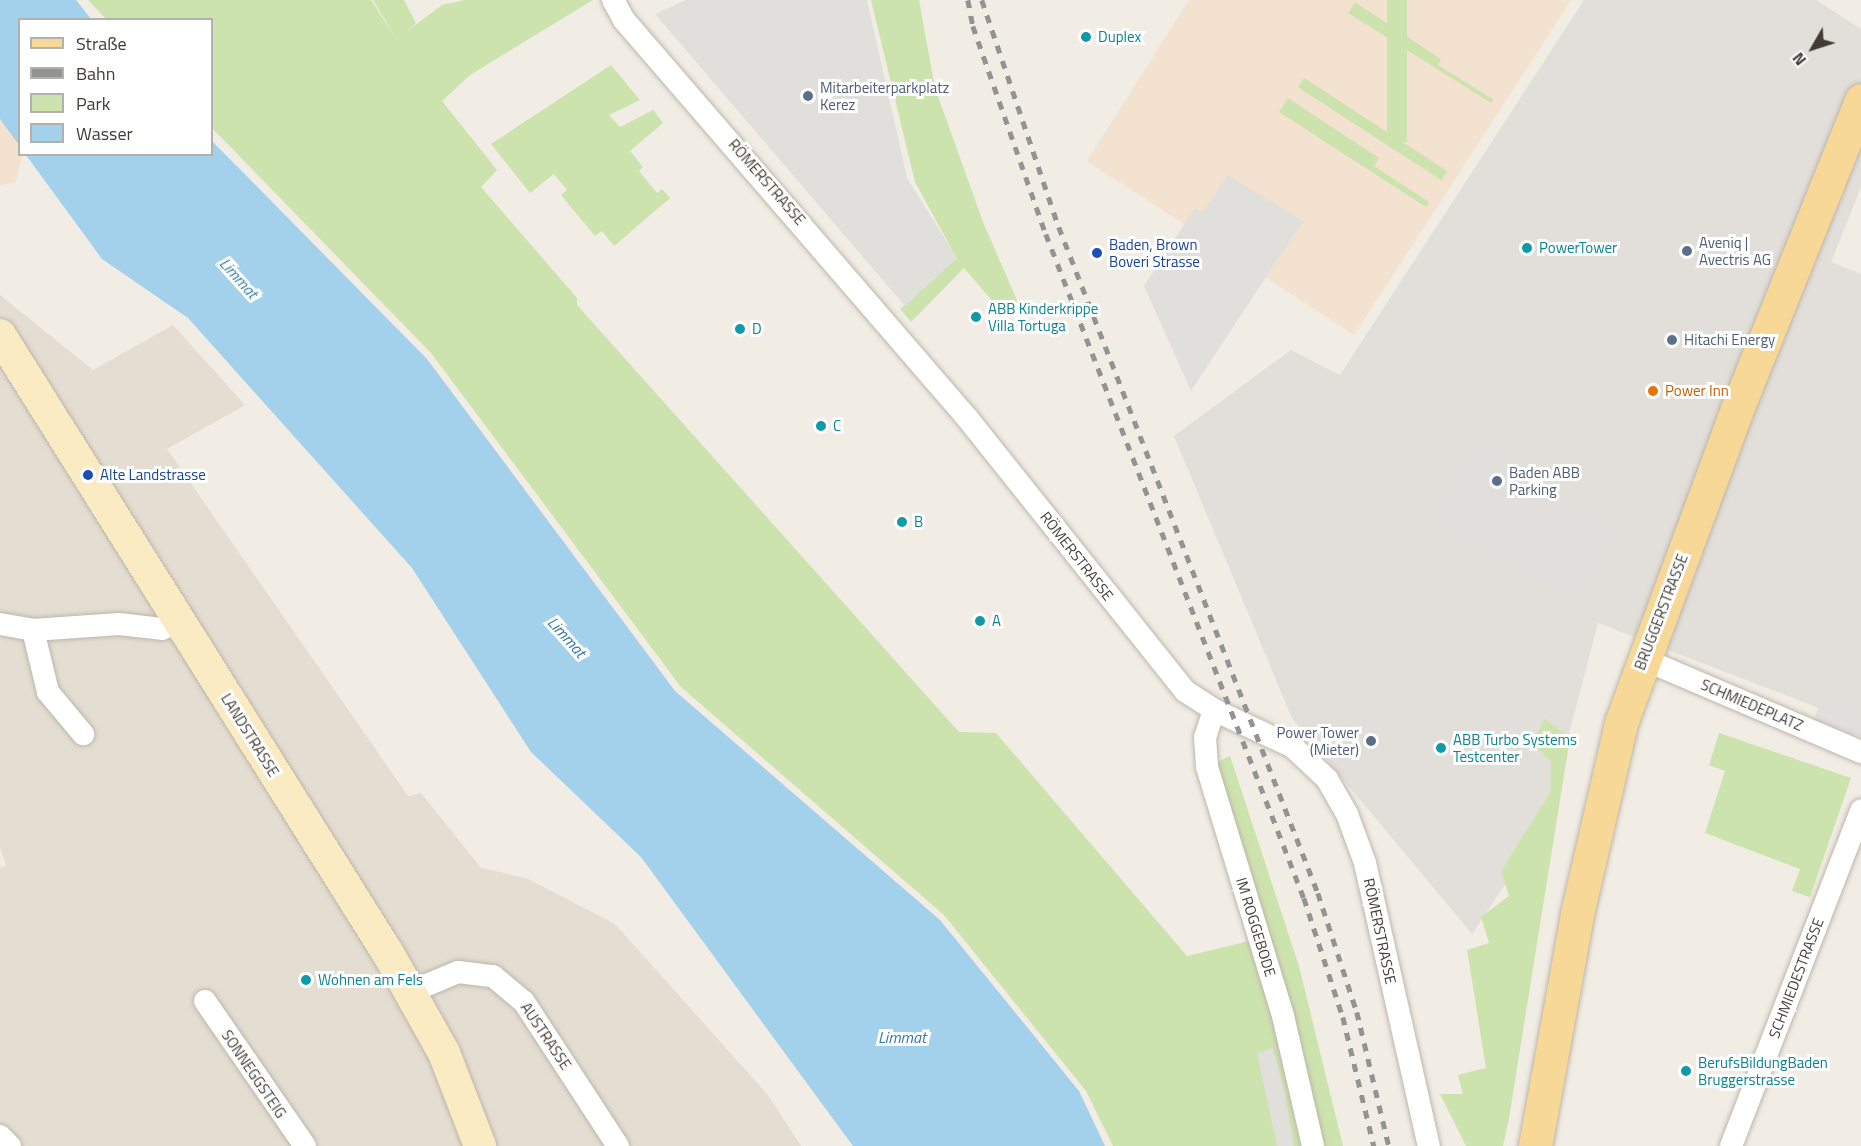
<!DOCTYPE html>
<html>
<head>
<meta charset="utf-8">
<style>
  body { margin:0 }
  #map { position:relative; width:1861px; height:1146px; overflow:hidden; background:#f1ece4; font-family:"Titillium Web",sans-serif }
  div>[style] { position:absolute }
  .residential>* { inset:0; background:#e4ded2 }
  .commercial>* { inset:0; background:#f2e2cf }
  .industrial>* { inset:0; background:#e2ded9 }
  .green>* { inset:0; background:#cde3ae; transform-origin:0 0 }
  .parking>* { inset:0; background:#e1dfdc }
  .water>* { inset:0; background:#a3d0eb }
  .roads { filter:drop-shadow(0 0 2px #beb6aa) drop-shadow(0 0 2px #beb6aa) }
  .minor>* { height:22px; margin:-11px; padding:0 11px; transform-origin:11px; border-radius:11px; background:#fff }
  .secondary>* { height:32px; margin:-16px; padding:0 16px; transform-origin:16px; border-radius:16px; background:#fbebc3 }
  .primary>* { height:33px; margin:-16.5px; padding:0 16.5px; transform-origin:16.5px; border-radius:16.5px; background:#f7d896 }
  .rail>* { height:4.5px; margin-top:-2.25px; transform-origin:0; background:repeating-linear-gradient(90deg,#939393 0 8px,transparent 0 16px) }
  .dots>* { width:16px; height:16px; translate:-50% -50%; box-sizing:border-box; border:3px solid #fff; border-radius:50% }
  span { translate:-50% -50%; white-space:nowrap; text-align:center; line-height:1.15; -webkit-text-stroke:6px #fff; paint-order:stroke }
  .culture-label { font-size:15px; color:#0d838f }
  .left { translate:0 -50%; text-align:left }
  .service-label { font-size:15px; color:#4e5e75 }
  .right { translate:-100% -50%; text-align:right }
  .street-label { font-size:15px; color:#423c34 }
  .transit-label { font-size:15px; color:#164399 }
  .food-label { font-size:15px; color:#c56008 }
  .water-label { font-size:16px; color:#357aa6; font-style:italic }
  .legend { position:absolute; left:18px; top:18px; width:195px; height:138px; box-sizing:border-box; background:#fff; border:2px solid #b3b1ae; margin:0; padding:8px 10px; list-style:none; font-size:18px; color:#423c34 }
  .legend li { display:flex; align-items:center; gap:12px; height:30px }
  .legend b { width:30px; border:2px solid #b3b1ae }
  .north { position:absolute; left:1783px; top:18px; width:60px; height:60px; -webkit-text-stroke:4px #fff; paint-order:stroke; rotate:231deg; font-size:16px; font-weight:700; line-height:24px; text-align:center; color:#423c34 }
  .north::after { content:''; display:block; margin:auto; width:21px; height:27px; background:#423c34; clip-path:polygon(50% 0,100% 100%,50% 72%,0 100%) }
</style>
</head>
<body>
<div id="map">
  <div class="residential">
    <div style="clip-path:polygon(0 295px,93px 370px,173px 325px,245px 405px,167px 449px,408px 796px,421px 793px,481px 868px,526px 878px,615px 924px,768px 1095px,801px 1146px,0 1146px,0 868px,6px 866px,0 847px)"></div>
  </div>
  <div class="commercial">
    <div style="clip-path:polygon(1189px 0,1571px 0,1354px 335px,1087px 161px)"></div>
    <div style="clip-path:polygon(0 112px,19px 138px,22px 155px,16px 182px,0 185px)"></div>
  </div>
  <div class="industrial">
    <div style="clip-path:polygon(1584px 0,1816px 0,1861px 29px,1861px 187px,1831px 262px,1861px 274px,1861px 724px,1598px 623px,1545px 825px,1472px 934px,1292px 718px,1174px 436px,1291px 350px,1340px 375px)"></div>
  </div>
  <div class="green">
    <div style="clip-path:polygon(88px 0,371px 0,397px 40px,373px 0,404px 0,416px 23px,406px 32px,442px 5px,465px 0,593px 0,470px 75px,442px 101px,497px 170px,481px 187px,577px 298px,577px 305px,959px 732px,996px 733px,1187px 956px,1266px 937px,1217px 762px,1230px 756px,1299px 966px,1343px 1146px,1113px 1146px,1086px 1091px,944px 915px,681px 687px,431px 353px,212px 128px,212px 20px,106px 19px)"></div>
    <div style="clip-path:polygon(871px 0,919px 0,935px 88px,983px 222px,1020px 307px,1001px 311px,964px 268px,911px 322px,900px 309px,956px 257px,915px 182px)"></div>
    <div style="left:1387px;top:0;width:20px;height:142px"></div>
    <div style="clip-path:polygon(1355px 2px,1441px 59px,1438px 65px,1494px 100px,1491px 103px,1348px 13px)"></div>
    <div style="clip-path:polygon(611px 65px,640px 100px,609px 115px,620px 127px,653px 110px,663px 123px,630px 151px,643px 167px,639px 171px,657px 193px,662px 189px,670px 198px,614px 246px,602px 231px,595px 236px,561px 195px,567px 190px,554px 174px,530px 193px,491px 144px)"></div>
    <div style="left:1304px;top:78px;width:171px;height:11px;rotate:33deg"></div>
    <div style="clip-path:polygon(1288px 98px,1379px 158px,1374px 166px,1429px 202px,1426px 207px,1279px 112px)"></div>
    <div style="clip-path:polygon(1545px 719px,1570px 738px,1509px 1118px,1503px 1146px,1466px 1146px,1440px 1094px,1463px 1094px,1458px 1075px,1486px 1068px,1467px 950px,1489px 943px,1481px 917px,1509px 896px,1501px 871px,1550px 793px,1551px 761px,1531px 743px)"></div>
    <div style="clip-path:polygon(1719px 733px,1851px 778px,1810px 897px,1792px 891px,1800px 869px,1705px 833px,1725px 771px,1709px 765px)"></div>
  </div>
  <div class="parking">
    <div style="clip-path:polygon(686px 0,867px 0,907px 178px,957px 258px,905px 306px,655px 14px)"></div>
    <div style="clip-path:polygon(1228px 175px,1303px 221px,1191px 391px,1144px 286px,1195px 208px,1203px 212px)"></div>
    <div style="clip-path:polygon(1479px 440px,1613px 532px,1574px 598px,1433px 521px)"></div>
    <div style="clip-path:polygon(1821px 701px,1861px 717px,1861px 737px,1814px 719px)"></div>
    <div style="clip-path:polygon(1273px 1048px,1285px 1094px,1294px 1146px,1277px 1146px,1257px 1053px)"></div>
  </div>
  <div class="water">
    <div style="clip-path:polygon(0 0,76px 0,91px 19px,20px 20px,19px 145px,0 119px)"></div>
    <div style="clip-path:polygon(212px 141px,427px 359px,675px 691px,940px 920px,1079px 1091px,1105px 1146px,853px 1146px,641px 857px,531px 752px,412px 568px,188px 318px,102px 259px,26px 155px,212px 154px)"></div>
  </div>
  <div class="roads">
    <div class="minor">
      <div style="left:613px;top:0;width:23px;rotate:61deg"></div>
      <div style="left:624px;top:20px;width:527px;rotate:49.23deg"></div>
      <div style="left:968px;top:419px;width:348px;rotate:51.4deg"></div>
      <div style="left:1185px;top:691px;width:35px;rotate:33deg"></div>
      <div style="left:1214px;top:710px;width:87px;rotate:25.1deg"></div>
      <div style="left:1293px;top:747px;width:47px;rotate:43.3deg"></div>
      <div style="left:1327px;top:779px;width:40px;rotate:60.3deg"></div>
      <div style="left:1347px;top:814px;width:52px;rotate:69.8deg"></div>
      <div style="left:1365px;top:863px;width:290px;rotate:77.3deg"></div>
      <div style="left:0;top:624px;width:34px;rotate:10deg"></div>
      <div style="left:33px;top:630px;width:86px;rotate:-4deg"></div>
      <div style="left:119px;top:624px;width:43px;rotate:6.6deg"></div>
      <div style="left:162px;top:629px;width:20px;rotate:-24deg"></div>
      <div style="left:33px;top:630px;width:64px;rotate:76.4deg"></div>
      <div style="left:48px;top:692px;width:55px;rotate:50.2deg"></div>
      <div style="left:1643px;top:659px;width:237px;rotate:23.1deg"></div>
      <div style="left:1214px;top:710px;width:28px;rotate:108deg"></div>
      <div style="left:1205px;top:737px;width:30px;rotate:86deg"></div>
      <div style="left:1207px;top:767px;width:260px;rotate:73deg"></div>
      <div style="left:1283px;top:1016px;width:133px;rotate:77deg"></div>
      <div style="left:410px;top:992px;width:52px;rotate:-22.6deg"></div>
      <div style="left:458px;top:972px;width:35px;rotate:7deg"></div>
      <div style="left:493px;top:976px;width:40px;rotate:40deg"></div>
      <div style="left:524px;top:1002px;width:172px;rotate:56.9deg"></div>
      <div style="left:205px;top:1001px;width:176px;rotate:55.4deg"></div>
      <div style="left:0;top:1136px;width:14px;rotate:45deg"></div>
      <div style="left:1731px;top:1146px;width:360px;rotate:-68.8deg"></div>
    </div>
    <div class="secondary">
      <div style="left:0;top:335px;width:732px;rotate:57.9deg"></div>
      <div style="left:389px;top:955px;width:112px;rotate:60.7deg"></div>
      <div style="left:444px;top:1053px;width:100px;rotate:68.8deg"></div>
    </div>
    <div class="primary">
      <div style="left:1535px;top:1146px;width:236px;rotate:-79.7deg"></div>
      <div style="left:1577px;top:914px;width:196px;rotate:-77deg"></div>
      <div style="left:1621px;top:723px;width:335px;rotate:-69.7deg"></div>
      <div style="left:1737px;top:409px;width:333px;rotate:-68.1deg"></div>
    </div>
  </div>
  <div class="rail">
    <div style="left:968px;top:0;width:26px;rotate:79deg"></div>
    <div style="left:973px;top:26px;width:220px;rotate:70.7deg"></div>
    <div style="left:1046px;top:234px;width:712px;rotate:68.77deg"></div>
    <div style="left:1304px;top:898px;width:125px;rotate:71.9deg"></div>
    <div style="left:1343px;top:1017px;width:133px;rotate:76.5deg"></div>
    <div style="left:982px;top:0;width:240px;rotate:71.3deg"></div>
    <div style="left:1059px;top:227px;width:715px;rotate:68.75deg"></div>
    <div style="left:1318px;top:893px;width:125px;rotate:71.9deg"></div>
    <div style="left:1357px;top:1012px;width:138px;rotate:76.6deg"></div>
  </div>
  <div class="dots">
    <div style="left:1086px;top:37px;background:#0f9aa8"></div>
    <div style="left:808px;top:96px;background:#5c6f8a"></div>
    <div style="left:1527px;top:248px;background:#0f9aa8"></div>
    <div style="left:1687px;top:251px;background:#5c6f8a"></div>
    <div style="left:1097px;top:253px;background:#1a4fb4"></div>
    <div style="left:976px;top:317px;background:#0f9aa8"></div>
    <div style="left:740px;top:329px;background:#0f9aa8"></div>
    <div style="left:1672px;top:340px;background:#5c6f8a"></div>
    <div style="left:1653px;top:391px;background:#e8710a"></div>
    <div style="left:821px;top:426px;background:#0f9aa8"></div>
    <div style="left:88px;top:475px;background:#1a4fb4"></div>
    <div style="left:1497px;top:481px;background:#5c6f8a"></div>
    <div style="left:902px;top:522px;background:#0f9aa8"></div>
    <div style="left:980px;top:621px;background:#0f9aa8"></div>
    <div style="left:1371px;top:741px;background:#5c6f8a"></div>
    <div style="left:1441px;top:748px;background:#0f9aa8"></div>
    <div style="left:306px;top:980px;background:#0f9aa8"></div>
    <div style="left:1686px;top:1071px;background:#0f9aa8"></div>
  </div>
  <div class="culture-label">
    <span class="left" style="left:1098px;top:37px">Duplex</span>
    <span class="left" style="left:1539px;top:248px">PowerTower</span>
    <span class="left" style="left:988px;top:317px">ABB Kinderkrippe<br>Villa Tortuga</span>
    <span class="left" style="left:752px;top:329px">D</span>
    <span class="left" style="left:833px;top:426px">C</span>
    <span class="left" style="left:914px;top:522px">B</span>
    <span class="left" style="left:992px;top:621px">A</span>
    <span class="left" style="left:1453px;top:748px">ABB Turbo Systems<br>Testcenter</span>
    <span class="left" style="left:318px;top:980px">Wohnen am Fels</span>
    <span class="left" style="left:1698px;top:1071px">BerufsBildungBaden<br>Bruggerstrasse</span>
  </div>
  <div class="service-label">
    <span class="left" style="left:820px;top:96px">Mitarbeiterparkplatz<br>Kerez</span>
    <span class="left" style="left:1699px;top:251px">Aveniq |<br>Avectris AG</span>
    <span class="left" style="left:1684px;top:340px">Hitachi Energy</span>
    <span class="left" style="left:1509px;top:481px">Baden ABB<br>Parking</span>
    <span class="right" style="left:1359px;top:741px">Power Tower<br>(Mieter)</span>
  </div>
  <div class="street-label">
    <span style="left:767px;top:182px;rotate:49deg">RÖMERSTRASSE</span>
    <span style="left:1077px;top:556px;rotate:52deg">RÖMERSTRASSE</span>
    <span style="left:1661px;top:612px;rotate:-69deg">BRUGGERSTRASSE</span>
    <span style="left:1752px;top:705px;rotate:23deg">SCHMIEDEPLATZ</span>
    <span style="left:250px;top:735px;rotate:58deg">LANDSTRASSE</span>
    <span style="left:1256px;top:927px;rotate:73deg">IM ROGGEBODE</span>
    <span style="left:1380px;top:931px;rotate:78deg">RÖMERSTRASSE</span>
    <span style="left:1796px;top:978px;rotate:-69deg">SCHMIEDESTRASSE</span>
    <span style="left:546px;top:1036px;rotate:56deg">AUSTRASSE</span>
    <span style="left:254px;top:1074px;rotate:56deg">SONNEGGSTEIG</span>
  </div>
  <div class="transit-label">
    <span class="left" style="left:1109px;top:253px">Baden, Brown<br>Boveri Strasse</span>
    <span class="left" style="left:100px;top:475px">Alte Landstrasse</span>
  </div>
  <div class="food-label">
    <span class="left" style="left:1665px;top:391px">Power Inn</span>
  </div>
  <div class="water-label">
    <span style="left:239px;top:278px;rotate:48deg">Limmat</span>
    <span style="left:567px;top:637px;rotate:48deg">Limmat</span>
    <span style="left:902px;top:1037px">Limmat</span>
  </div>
  <ul class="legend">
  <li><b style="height:8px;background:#f7d896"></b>Straße</li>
  <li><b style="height:8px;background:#939393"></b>Bahn</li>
  <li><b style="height:16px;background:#cde3ae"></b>Park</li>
  <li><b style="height:16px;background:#a3d0eb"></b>Wasser</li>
  </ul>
  <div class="north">N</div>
</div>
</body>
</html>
